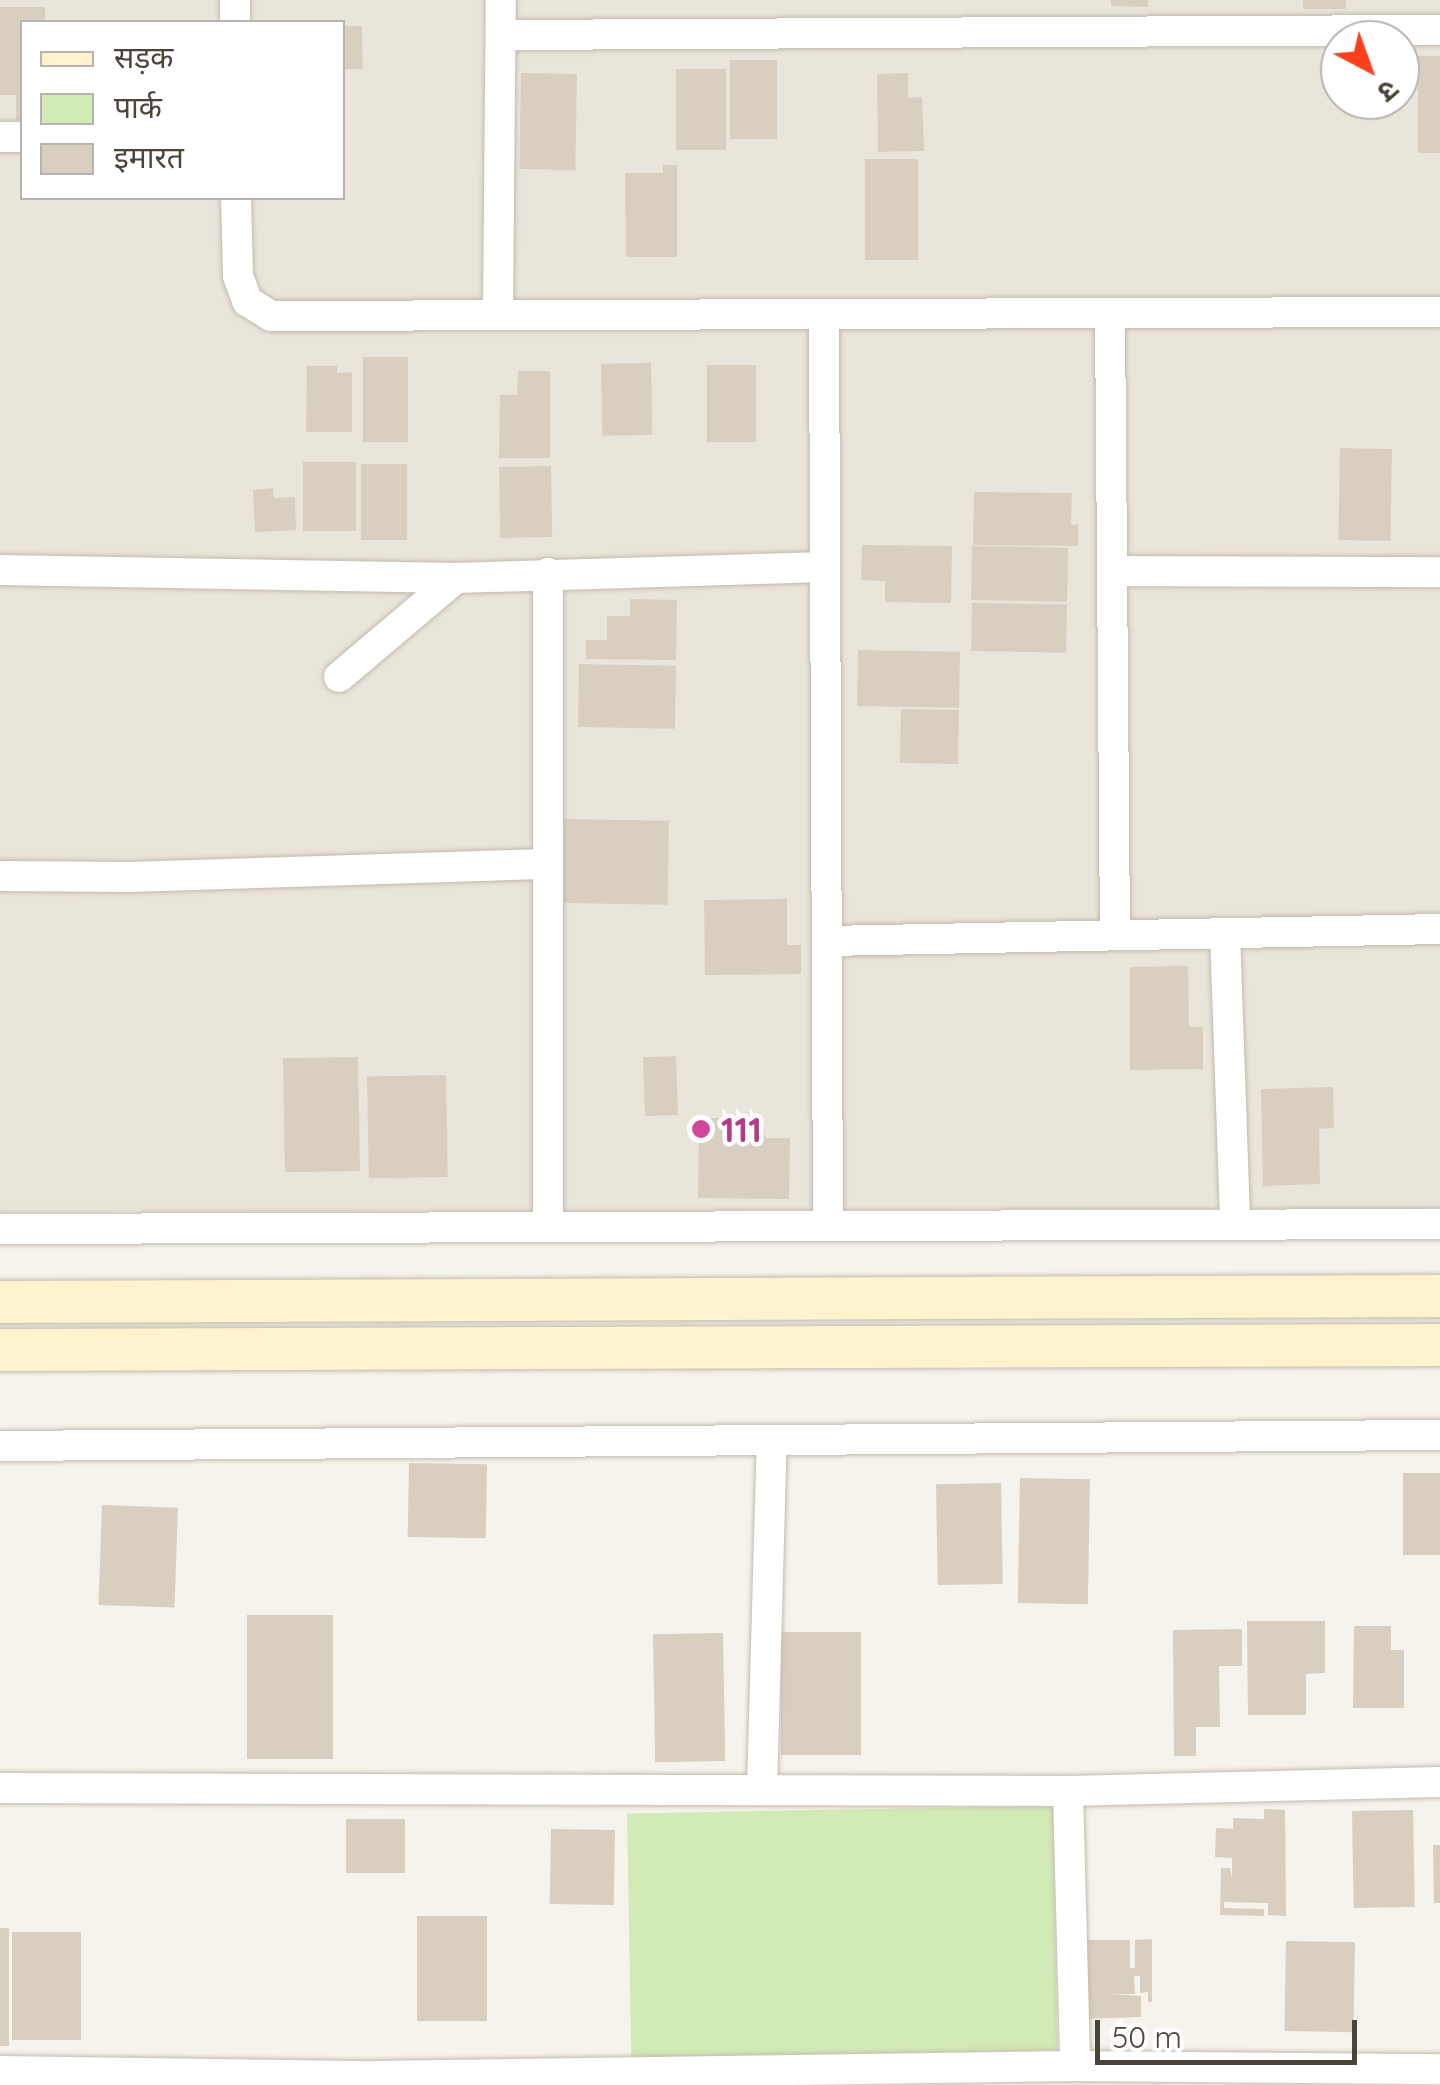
<!DOCTYPE html>
<html>
<head>
<meta charset="utf-8">
<style>
  body { margin:0 }
  #map { position:relative; width:1440px; height:2085px; overflow:hidden; background:#f6f3ec; font-family:Quicksand,"Noto Sans Devanagari",sans-serif }
  div>[style] { position:absolute }
  .residential>* { inset:0; background:#eae5da }
  .green>* { inset:0; background:#d2eab5; transform-origin:0 0 }
  .building>* { inset:0; background:#d8cfc1; transform-origin:0 0 }
  .roads { filter:drop-shadow(0 0 2px #c2bbae) drop-shadow(0 0 2px #c2bbae) }
  .street>* { height:30px; margin:-15px; padding:0 15px; transform-origin:15px; border-radius:15px; background:#fff }
  .secondary>* { height:42px; margin:-21px; padding:0 21px; transform-origin:21px; border-radius:21px; background:#fff3cd }
  .dots>* { width:28px; height:28px; translate:-50% -50%; box-sizing:border-box; border:5px solid #fff; border-radius:50% }
  span { translate:-50% -50%; white-space:nowrap; text-align:center; line-height:1.15; -webkit-text-stroke:9px #fff; paint-order:stroke }
  .hotel-label { font-size:35px; color:#b23c85; font-weight:700 }
  .left { translate:0 -50%; text-align:left }
  .legend { position:absolute; left:20px; top:20px; width:325px; height:180px; box-sizing:border-box; background:#fff; border:2px solid #b7b4b0; margin:0; padding:12px 18px; list-style:none; font-size:30px; color:#4b4439 }
  .legend li { display:flex; align-items:center; gap:20px; height:50px }
  .legend b { width:50px; border:2px solid #b7b4b0 }
  .north { position:absolute; left:1320px; top:20px; width:100px; height:100px; box-sizing:border-box; background:#fff; border:2px solid #b7b4b0; border-radius:50%; rotate:139deg; font-size:28px; font-weight:700; line-height:40px; text-align:center; color:#4b4439 }
  .north::after { content:''; display:block; margin:auto; width:35px; height:45px; background:#fc3f1d; clip-path:polygon(50% 0,100% 100%,50% 72%,0 100%) }
  .scale { position:absolute; left:1095px; top:2020px; width:262px; height:45px; box-sizing:border-box; border:5px solid #4b4439; border-top:0; padding-left:12px; font-size:30px; line-height:35px; white-space:nowrap; color:#4b4439; -webkit-text-stroke:8px #fff; paint-order:stroke }
</style>
</head>
<body>
<div id="map">
  <div class="residential">
    <div style="clip-path:polygon(evenodd,0 0,1440px 0,1440px 1208px,0 1212px,0 0,22px 22px,342px 22px,342px 198px,22px 198px,22px 22px,0 0,1340px 40px,1400px 40px,1400px 100px,1340px 100px,1340px 40px)"></div>
  </div>
  <div class="green">
    <div style="left:1053px;top:1806px;width:244px;height:426px;rotate:89deg"></div>
  </div>
  <div class="building">
    <div style="clip-path:polygon(1111px 0,1148px 0,1148px 7px,1111px 6px)"></div>
    <div style="left:1303px;top:0;width:43px;height:9px"></div>
    <div style="clip-path:polygon(0 7px,45px 7px,45px 22px,22px 22px,22px 120px,16px 120px,16px 95px,0 95px)"></div>
    <div style="left:362px;top:26px;width:43px;height:20px;rotate:89deg"></div>
    <div style="left:1440px;top:56px;width:97px;height:22px;rotate:90deg"></div>
    <div style="left:730px;top:60px;width:47px;height:79px"></div>
    <div style="left:676px;top:69px;width:50px;height:81px"></div>
    <div style="left:521px;top:73px;width:56px;height:96px;rotate:1deg"></div>
    <div style="clip-path:polygon(908px 73px,908px 98px,922px 97px,924px 151px,878px 152px,877px 74px)"></div>
    <div style="left:865px;top:159px;width:53px;height:101px"></div>
    <div style="clip-path:polygon(663px 165px,677px 165px,677px 257px,626px 257px,625px 173px,663px 173px)"></div>
    <div style="left:363px;top:357px;width:45px;height:85px"></div>
    <div style="left:651px;top:363px;width:72px;height:50px;rotate:89deg"></div>
    <div style="left:756px;top:365px;width:77px;height:49px;rotate:90deg"></div>
    <div style="clip-path:polygon(307px 366px,337px 366px,337px 373px,352px 372px,352px 432px,306px 432px)"></div>
    <div style="clip-path:polygon(518px 371px,550px 371px,550px 458px,499px 458px,500px 395px,517px 395px)"></div>
    <div style="left:1340px;top:448px;width:52px;height:92px;rotate:1deg"></div>
    <div style="left:303px;top:462px;width:53px;height:69px"></div>
    <div style="left:361px;top:464px;width:46px;height:76px"></div>
    <div style="left:551px;top:466px;width:71px;height:52px;rotate:89deg"></div>
    <div style="clip-path:polygon(273px 488px,274px 498px,295px 497px,296px 530px,255px 532px,253px 490px)"></div>
    <div style="clip-path:polygon(974px 492px,1072px 493px,1071px 525px,1078px 524px,1078px 546px,973px 545px)"></div>
    <div style="clip-path:polygon(862px 545px,952px 546px,951px 603px,885px 602px,885px 581px,861px 580px)"></div>
    <div style="left:972px;top:546px;width:96px;height:54px;rotate:1deg"></div>
    <div style="clip-path:polygon(630px 599px,677px 600px,676px 660px,586px 659px,586px 640px,607px 640px,607px 616px,630px 616px)"></div>
    <div style="left:972px;top:603px;width:95px;height:48px;rotate:1deg"></div>
    <div style="left:858px;top:650px;width:102px;height:56px;rotate:1deg"></div>
    <div style="left:579px;top:664px;width:97px;height:63px;rotate:1deg"></div>
    <div style="left:901px;top:709px;width:58px;height:54px;rotate:1deg"></div>
    <div style="left:563px;top:819px;width:106px;height:84px;rotate:1deg"></div>
    <div style="clip-path:polygon(787px 899px,787px 945px,801px 945px,801px 974px,705px 975px,704px 900px)"></div>
    <div style="clip-path:polygon(1188px 966px,1189px 1027px,1203px 1027px,1203px 1069px,1130px 1070px,1130px 967px)"></div>
    <div style="left:676px;top:1056px;width:59px;height:33px;rotate:88deg"></div>
    <div style="left:358px;top:1057px;width:114px;height:75px;rotate:89deg"></div>
    <div style="left:446px;top:1075px;width:102px;height:79px;rotate:89deg"></div>
    <div style="clip-path:polygon(1333px 1087px,1334px 1128px,1319px 1129px,1320px 1184px,1263px 1186px,1261px 1089px)"></div>
    <div style="clip-path:polygon(699px 1118px,725px 1118px,725px 1128px,764px 1128px,765px 1138px,790px 1138px,789px 1199px,698px 1198px)"></div>
    <div style="left:409px;top:1463px;width:78px;height:74px;rotate:1deg"></div>
    <div style="left:1440px;top:1473px;width:82px;height:37px;rotate:90deg"></div>
    <div style="left:1020px;top:1478px;width:70px;height:125px;rotate:1deg"></div>
    <div style="left:1001px;top:1483px;width:101px;height:65px;rotate:89deg"></div>
    <div style="left:102px;top:1505px;width:76px;height:100px;rotate:2deg"></div>
    <div style="left:247px;top:1615px;width:86px;height:144px"></div>
    <div style="clip-path:polygon(1247px 1621px,1325px 1621px,1325px 1673px,1306px 1674px,1306px 1715px,1248px 1715px)"></div>
    <div style="clip-path:polygon(1354px 1626px,1391px 1626px,1391px 1650px,1404px 1650px,1404px 1708px,1353px 1708px)"></div>
    <div style="clip-path:polygon(1242px 1629px,1242px 1666px,1219px 1666px,1220px 1727px,1196px 1727px,1196px 1756px,1174px 1756px,1173px 1630px)"></div>
    <div style="left:781px;top:1632px;width:80px;height:123px"></div>
    <div style="left:723px;top:1633px;width:128px;height:70px;rotate:89deg"></div>
    <div style="clip-path:polygon(1264px 1809px,1285px 1810px,1286px 1916px,1268px 1915px,1268px 1903px,1224px 1902px,1224px 1908px,1264px 1909px,1264px 1916px,1220px 1915px,1221px 1868px,1230px 1868px,1232px 1879px,1232px 1858px,1215px 1857px,1216px 1828px,1233px 1829px,1233px 1818px,1264px 1819px)"></div>
    <div style="left:1413px;top:1810px;width:97px;height:61px;rotate:89deg"></div>
    <div style="left:346px;top:1819px;width:59px;height:54px"></div>
    <div style="left:551px;top:1829px;width:64px;height:75px;rotate:1deg"></div>
    <div style="clip-path:polygon(1433px 1845px,1440px 1845px,1440px 1903px,1434px 1903px)"></div>
    <div style="left:417px;top:1916px;width:70px;height:105px"></div>
    <div style="left:0;top:1928px;width:9px;height:118px"></div>
    <div style="left:81px;top:1932px;width:108px;height:69px;rotate:90deg"></div>
    <div style="clip-path:polygon(1152px 1939px,1152px 2002px,1148px 2002px,1148px 1992px,1140px 1993px,1140px 1976px,1134px 1976px,1135px 1994px,1111px 1994px,1141px 1996px,1141px 2017px,1082px 2019px,1081px 1940px,1130px 1940px,1130px 1968px,1135px 1968px,1135px 1940px)"></div>
    <div style="left:1286px;top:1941px;width:69px;height:90px;rotate:1deg"></div>
  </div>
  <div class="roads">
    <div class="street">
      <div style="left:235px;top:0;width:22px;rotate:90deg"></div>
      <div style="left:501px;top:35px;width:939px;rotate:-0.31deg"></div>
      <div style="left:0;top:137px;width:22px"></div>
      <div style="left:236px;top:198px;width:78px;rotate:88.5deg"></div>
      <div style="left:238px;top:276px;width:27px;rotate:70deg"></div>
      <div style="left:247px;top:301px;width:28px;rotate:32deg"></div>
      <div style="left:271px;top:316px;width:1169px;rotate:-0.2deg"></div>
      <div style="left:1110px;top:314px;width:620px;rotate:89.54deg"></div>
      <div style="left:498px;top:315px;width:315px;rotate:-89.5deg"></div>
      <div style="left:824px;top:315px;width:908px;rotate:89.75deg"></div>
      <div style="left:0;top:570px;width:456px;rotate:1deg"></div>
      <div style="left:456px;top:578px;width:369px;rotate:-1.7deg"></div>
      <div style="left:1115px;top:571px;width:325px;rotate:0.2deg"></div>
      <div style="left:548px;top:573px;width:651px;rotate:90deg"></div>
      <div style="left:339px;top:677px;width:153px;rotate:-40.2deg"></div>
      <div style="left:0;top:876px;width:130px;rotate:0.4deg"></div>
      <div style="left:130px;top:877px;width:418px;rotate:-1.8deg"></div>
      <div style="left:1225px;top:933px;width:291px;rotate:88deg"></div>
      <div style="left:827px;top:941px;width:613px;rotate:-1.12deg"></div>
      <div style="left:0;top:1229px;width:1440px;rotate:-0.2deg"></div>
      <div style="left:0;top:1446px;width:1440px;rotate:-0.44deg"></div>
      <div style="left:0;top:1788px;width:1068px;rotate:0.16deg"></div>
      <div style="left:1068px;top:1791px;width:372px;rotate:-1.4deg"></div>
      <div style="left:762px;top:1790px;width:349px;rotate:-88.4deg"></div>
      <div style="left:1068px;top:1791px;width:275px;rotate:88.5deg"></div>
      <div style="left:0;top:2071px;width:374px;rotate:0.8deg"></div>
      <div style="left:374px;top:2076px;width:701px;rotate:-0.82deg"></div>
      <div style="left:1075px;top:2066px;width:365px;rotate:0.5deg"></div>
    </div>
    <div class="secondary">
      <div style="left:0;top:1302px;width:1440px;rotate:-0.24deg"></div>
      <div style="left:0;top:1350px;width:1440px;rotate:-0.2deg"></div>
    </div>
  </div>
  <div class="dots">
    <div style="left:701px;top:1129px;background:#d1479c"></div>
  </div>
  <div class="hotel-label">
    <span class="left" style="left:721px;top:1129px">111</span>
  </div>
  <ul class="legend">
  <li><b style="height:12px;background:#fff3cd"></b>सड़क</li>
  <li><b style="height:28px;background:#d2eab5"></b>पार्क</li>
  <li><b style="height:28px;background:#d8cfc1"></b>इमारत</li>
  </ul>
  <div class="north">उ</div>
  <div class="scale">50 m</div>
</div>
</body>
</html>
